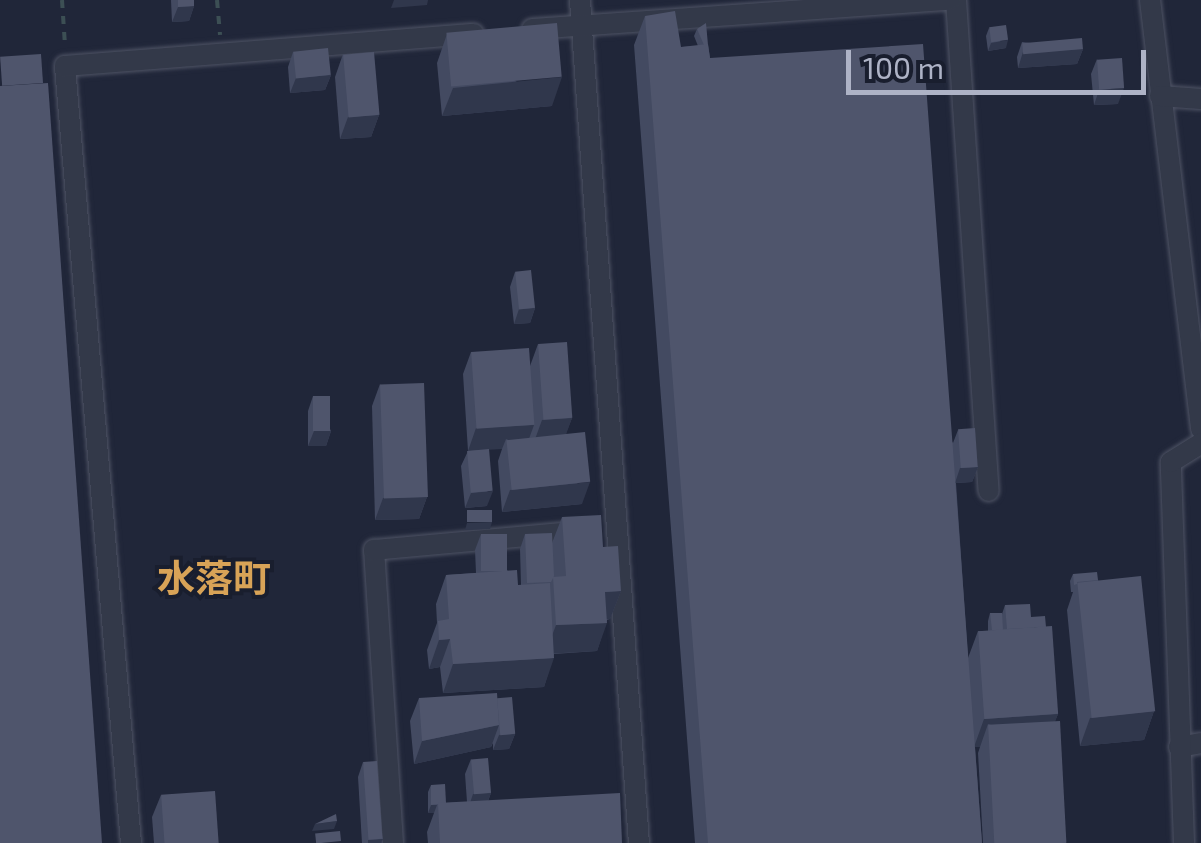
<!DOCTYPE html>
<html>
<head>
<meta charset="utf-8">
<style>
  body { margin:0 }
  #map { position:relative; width:1201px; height:843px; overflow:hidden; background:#202639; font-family:"Exo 2","Noto Sans JP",sans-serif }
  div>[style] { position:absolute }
  .path>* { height:4px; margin-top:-2px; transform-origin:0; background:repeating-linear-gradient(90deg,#3c4f54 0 8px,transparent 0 16px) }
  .roads { filter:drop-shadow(0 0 2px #4e5364) drop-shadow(0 0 2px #4e5364) }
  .minor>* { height:20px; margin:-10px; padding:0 10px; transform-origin:10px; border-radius:10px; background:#333949 }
  .wall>* { inset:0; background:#434a61 }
  .shaded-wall>* { inset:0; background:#30374c }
  .building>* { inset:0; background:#4f556c; transform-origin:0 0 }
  span { translate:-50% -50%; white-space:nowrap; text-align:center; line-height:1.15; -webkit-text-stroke:8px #191e2e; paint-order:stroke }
  .quarter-label { font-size:38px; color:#d8a357; font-weight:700 }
  .scale { position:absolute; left:846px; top:50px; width:300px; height:45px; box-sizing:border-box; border:5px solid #aeb3c6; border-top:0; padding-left:12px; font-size:30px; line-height:35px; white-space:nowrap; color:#aeb3c6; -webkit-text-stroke:8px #191e2e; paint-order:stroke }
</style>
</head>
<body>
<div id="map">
  <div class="path">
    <div style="left:62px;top:0;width:45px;rotate:86.2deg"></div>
    <div style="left:217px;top:0;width:35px;rotate:85deg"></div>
  </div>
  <div class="roads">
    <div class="minor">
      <div style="left:580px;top:0;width:845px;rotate:86deg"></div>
      <div style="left:956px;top:0;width:492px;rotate:86.2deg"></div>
      <div style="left:1150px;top:0;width:432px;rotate:83.2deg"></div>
      <div style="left:532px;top:29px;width:418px;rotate:-4deg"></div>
      <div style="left:1160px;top:96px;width:41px;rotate:4.2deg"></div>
      <div style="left:1179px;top:747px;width:22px;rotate:-10deg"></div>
      <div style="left:131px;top:843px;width:780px;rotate:-94.86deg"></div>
      <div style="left:65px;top:66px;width:410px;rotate:-4.5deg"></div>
      <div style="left:393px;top:843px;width:294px;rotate:-93.7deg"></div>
      <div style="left:374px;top:550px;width:209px;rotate:-5.2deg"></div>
      <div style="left:1184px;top:843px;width:381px;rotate:-92deg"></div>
      <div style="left:1171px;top:462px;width:36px;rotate:-32deg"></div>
    </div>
  </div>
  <div class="wall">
    <div style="clip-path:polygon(171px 0,194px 0,194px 6px,189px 21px,172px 22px)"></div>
    <div style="clip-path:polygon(645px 16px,681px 47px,698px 46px,694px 36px,697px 29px,708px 45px,710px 58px,953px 443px,958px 430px,978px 467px,972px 482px,956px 483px,968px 658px,978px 631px,988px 631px,988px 621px,990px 613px,1002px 614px,1005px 605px,1031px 617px,1058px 714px,1055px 721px,1066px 843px,983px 843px,978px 753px,980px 747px,975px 747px,982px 843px,695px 843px,634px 45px)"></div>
    <div style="clip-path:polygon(989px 28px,1006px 48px,988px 51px,986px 36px)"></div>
    <div style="clip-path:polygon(447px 34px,552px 106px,442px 116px,437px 63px)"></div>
    <div style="clip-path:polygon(1022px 42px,1083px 49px,1077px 64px,1018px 68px,1017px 57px)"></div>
    <div style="clip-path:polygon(293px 52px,331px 75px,325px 90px,290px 93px,288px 67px)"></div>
    <div style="clip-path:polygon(343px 54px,379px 115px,371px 137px,340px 139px,335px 77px)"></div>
    <div style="clip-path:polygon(1097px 59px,1118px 104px,1094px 105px,1091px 74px)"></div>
    <div style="clip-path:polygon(515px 272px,535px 308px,530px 323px,514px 324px,510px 287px)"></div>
    <div style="clip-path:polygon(538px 344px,572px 418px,566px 433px,582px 504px,502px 512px,498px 461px,502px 449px,489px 449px,487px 506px,465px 508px,461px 466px,468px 451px,463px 374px,471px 352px,530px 366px)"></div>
    <div style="clip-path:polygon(380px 384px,427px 497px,419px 519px,375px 520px,372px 406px)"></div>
    <div style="clip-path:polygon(313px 396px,331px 431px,326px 446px,308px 446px,308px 411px)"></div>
    <div style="clip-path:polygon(562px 517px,603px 547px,621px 591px,610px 619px,607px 620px,597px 651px,554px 654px,544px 687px,443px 693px,440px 667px,429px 669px,427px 650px,437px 623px,436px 604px,446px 575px,476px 573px,475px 550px,481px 534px,518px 585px,521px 585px,520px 549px,525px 534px,552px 543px)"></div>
    <div style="clip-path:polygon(1073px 574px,1098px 580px,1154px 711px,1144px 740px,1080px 746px,1067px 610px,1073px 592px,1071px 592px,1070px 581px)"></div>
    <div style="clip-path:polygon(419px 698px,497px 698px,515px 734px,509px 749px,493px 750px,493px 743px,491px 747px,414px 764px,410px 721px)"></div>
    <div style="clip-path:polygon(471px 759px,491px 793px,488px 801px,622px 843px,428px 843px,427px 832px,434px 813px,428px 813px,428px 792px,431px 785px,446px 803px,467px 802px,465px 774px)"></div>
    <div style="clip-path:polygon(363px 762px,383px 839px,381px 843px,362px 843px,358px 777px)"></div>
    <div style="clip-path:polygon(161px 795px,219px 843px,154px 843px,152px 817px)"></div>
  </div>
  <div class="shaded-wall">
    <div style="clip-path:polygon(394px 0,428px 0,427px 5px,391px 8px)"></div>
    <div style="clip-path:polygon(194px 6px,189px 21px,172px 22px,178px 7px)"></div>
    <div style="clip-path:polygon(1008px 40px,1006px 48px,988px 51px,991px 43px)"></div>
    <div style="clip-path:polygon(1083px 49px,1077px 64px,1018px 68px,1023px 52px)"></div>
    <div style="clip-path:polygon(331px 75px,325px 90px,290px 93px,296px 78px)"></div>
    <div style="clip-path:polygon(562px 77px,552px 106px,442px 116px,453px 88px)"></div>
    <div style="clip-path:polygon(1124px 88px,1118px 104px,1094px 105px,1099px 90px)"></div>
    <div style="clip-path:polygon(379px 115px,371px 137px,340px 139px,348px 117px)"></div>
    <div style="clip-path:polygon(535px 308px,530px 323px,514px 324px,519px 309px)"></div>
    <div style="clip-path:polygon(572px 418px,564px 440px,534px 442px,542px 420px)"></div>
    <div style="clip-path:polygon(534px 425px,526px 447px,506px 439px,502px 449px,468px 451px,476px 428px)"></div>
    <div style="clip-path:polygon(314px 431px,331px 431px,326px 446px,308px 446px)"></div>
    <div style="clip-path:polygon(978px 467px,972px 482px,955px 483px,960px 468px)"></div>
    <div style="clip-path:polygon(590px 482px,582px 504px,502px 512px,510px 490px)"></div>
    <div style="clip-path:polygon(493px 491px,487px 506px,465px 508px,471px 493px)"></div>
    <div style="clip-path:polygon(427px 497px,419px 519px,375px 520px,383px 498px)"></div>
    <div style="clip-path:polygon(492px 522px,490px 529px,465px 530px,467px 523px)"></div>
    <div style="clip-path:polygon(621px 591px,610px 619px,595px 620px,605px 592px)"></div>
    <div style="clip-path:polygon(607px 623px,597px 651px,545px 654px,556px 625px)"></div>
    <div style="clip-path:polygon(450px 639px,440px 667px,429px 669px,439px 640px)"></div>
    <div style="clip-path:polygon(554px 658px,544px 687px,443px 693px,453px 664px)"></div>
    <div style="clip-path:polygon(1154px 711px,1144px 740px,1080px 746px,1090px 718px)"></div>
    <div style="clip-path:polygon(1058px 714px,1047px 742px,988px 724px,980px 747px,974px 747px,984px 719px)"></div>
    <div style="clip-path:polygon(499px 725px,491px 747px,414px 764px,422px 741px)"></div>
    <div style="clip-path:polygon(515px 734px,509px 749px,493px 750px,499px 735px)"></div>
    <div style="clip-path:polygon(491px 793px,485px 808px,468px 809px,473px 794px)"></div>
    <div style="clip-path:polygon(431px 805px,437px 805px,434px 813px,428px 813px)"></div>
    <div style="clip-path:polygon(337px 821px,334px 829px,312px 831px,315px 824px)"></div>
    <div style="clip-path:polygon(383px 839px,381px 843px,368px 843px,368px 840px)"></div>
  </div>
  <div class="building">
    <div style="clip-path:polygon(178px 0,194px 0,194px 6px,178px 7px)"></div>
    <div style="clip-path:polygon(675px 11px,681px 47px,708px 44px,710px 58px,923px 44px,982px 843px,708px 843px,645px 16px)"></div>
    <div style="left:557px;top:23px;width:54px;height:111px;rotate:85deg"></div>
    <div style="clip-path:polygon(706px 23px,708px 45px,704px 45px,697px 29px)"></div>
    <div style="left:1006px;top:25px;width:15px;height:17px;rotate:82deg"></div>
    <div style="left:1082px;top:38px;width:11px;height:60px;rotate:85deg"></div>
    <div style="left:328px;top:48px;width:27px;height:35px;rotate:84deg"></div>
    <div style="left:374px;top:52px;width:63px;height:31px;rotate:85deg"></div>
    <div style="left:41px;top:54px;width:29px;height:41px;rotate:86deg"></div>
    <div style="left:1122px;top:58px;width:30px;height:25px;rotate:86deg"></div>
    <div style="clip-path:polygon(48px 83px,102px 843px,0 843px,0 86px)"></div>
    <div style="left:531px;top:270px;width:38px;height:16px;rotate:84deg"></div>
    <div style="left:567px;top:342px;width:76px;height:29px;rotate:86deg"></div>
    <div style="left:529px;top:348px;width:77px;height:58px;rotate:86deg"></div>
    <div style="left:424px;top:383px;width:114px;height:44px;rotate:88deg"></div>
    <div style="left:313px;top:396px;width:17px;height:35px"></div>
    <div style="left:975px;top:428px;width:39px;height:17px;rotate:86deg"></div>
    <div style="left:585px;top:432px;width:50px;height:79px;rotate:84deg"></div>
    <div style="left:489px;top:449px;width:42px;height:22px;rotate:85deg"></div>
    <div style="left:492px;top:510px;width:12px;height:25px;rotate:90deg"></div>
    <div style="clip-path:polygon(601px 515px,603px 547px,618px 546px,621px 591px,605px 592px,607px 623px,556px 625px,553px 577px,566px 576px,562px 517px)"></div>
    <div style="clip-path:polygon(552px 533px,554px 576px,551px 582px,527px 583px,525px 534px)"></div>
    <div style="left:481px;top:534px;width:26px;height:37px"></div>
    <div style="clip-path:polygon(517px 570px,518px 585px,550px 583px,554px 658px,453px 664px,450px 639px,439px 640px,438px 621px,449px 619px,446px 575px)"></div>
    <div style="clip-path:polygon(1097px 572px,1098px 580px,1077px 582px,1077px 584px,1074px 585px,1073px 574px)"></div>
    <div style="left:1141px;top:576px;width:136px;height:64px;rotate:84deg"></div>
    <div style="clip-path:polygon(1030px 604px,1031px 617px,1045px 616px,1046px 627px,1007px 629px,1005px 605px)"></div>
    <div style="clip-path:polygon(990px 613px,1002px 613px,1003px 630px,992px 630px)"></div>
    <div style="left:1052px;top:626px;width:88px;height:74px;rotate:86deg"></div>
    <div style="clip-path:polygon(497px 693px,499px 725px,422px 741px,419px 698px)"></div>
    <div style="left:512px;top:697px;width:37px;height:15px;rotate:85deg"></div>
    <div style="left:1060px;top:721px;width:122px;height:72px;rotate:87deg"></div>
    <div style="left:488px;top:758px;width:35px;height:17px;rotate:85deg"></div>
    <div style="left:377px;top:761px;width:78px;height:14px;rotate:86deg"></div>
    <div style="clip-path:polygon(445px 784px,446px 803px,431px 805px,431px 785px)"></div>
    <div style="left:215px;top:791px;width:52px;height:54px;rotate:86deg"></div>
    <div style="clip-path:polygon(620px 793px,622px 843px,440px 843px,438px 803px)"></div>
    <div style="clip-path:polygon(336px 814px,337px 821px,315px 824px)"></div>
    <div style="left:340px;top:831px;width:10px;height:25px;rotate:84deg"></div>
  </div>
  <div class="quarter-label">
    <span style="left:214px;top:578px">水落町</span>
  </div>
  <div class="scale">100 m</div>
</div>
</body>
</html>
